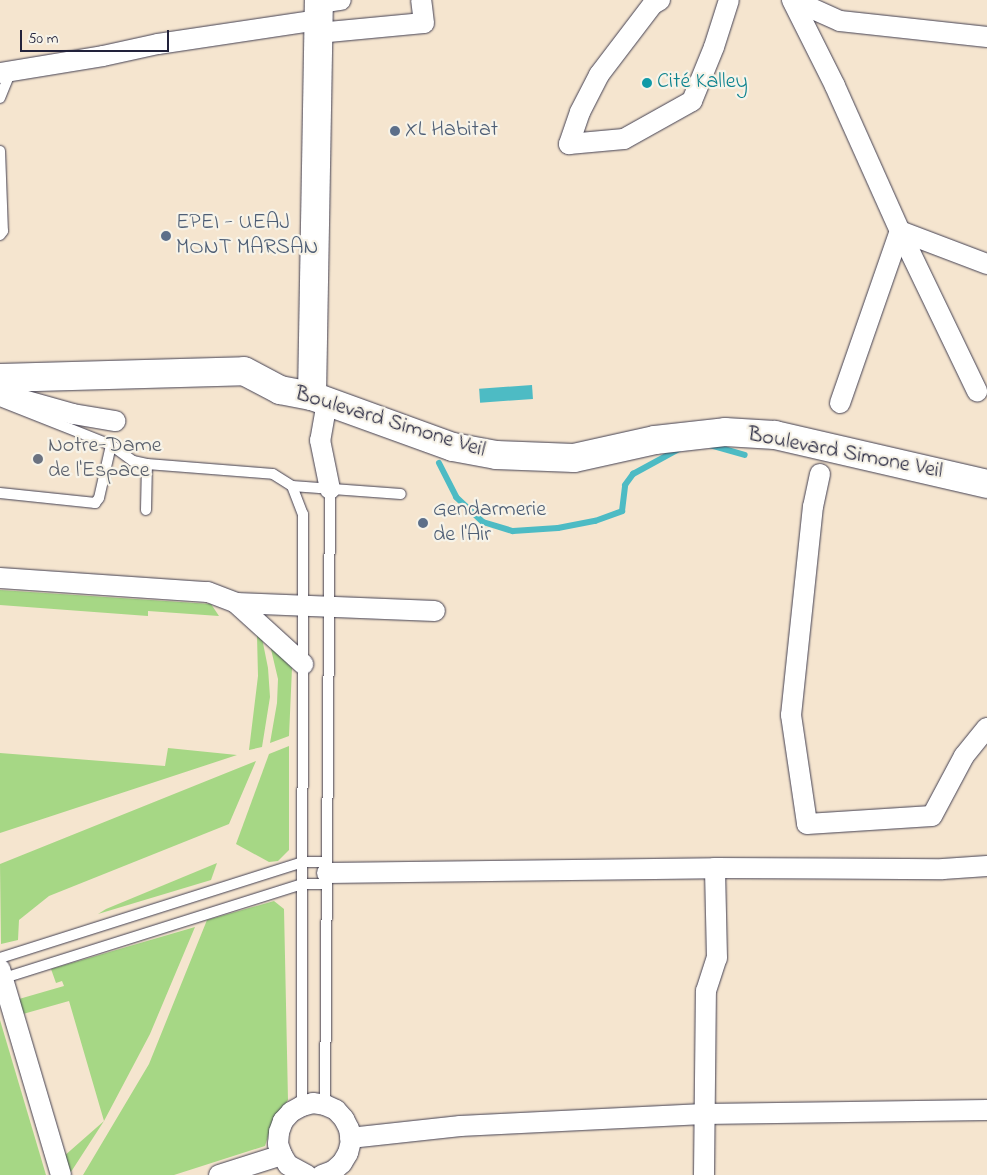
<!DOCTYPE html>
<html>
<head>
<meta charset="utf-8">
<style>
  body { margin:0 }
  #map { position:relative; width:987px; height:1175px; overflow:hidden; background:#f5e5cf; font-family:"Indie Flower",sans-serif }
  div>[style] { position:absolute }
  .green>* { inset:0; background:#a6d785 }
  .water>* { inset:0; background:#4dbbc4; transform-origin:0 0 }
  .stream>* { height:6px; margin:-3px; padding:0 3px; transform-origin:3px; border-radius:3px; background:#4dbbc4 }
  .roads { filter:drop-shadow(0 0 1px #423f51) drop-shadow(0 0 1px #423f51) }
  .lane>* { height:10px; margin:-5px; padding:0 5px; transform-origin:5px; border-radius:5px; background:#fff }
  .street>* { height:20px; margin:-10px; padding:0 10px; transform-origin:10px; border-radius:10px; background:#fff }
  .secondary>* { height:28px; margin:-14px; padding:0 14px; transform-origin:14px; border-radius:14px; background:#fff }
  .dots>* { width:14px; height:14px; translate:-50% -50%; box-sizing:border-box; border:2px solid #f7f3e8; border-radius:50% }
  span { translate:-50% -50%; white-space:nowrap; text-align:center; line-height:1.15; -webkit-text-stroke:4.5px #f7f3e8; paint-order:stroke }
  .culture-label { font-size:22px; color:#0d838f }
  .left { translate:0 -50%; text-align:left }
  .service-label { font-size:22px; color:#4e5e75 }
  .street-label { font-size:22px; color:#22223b }
  .worship-label { font-size:22px; color:#5b616d }
  .scale { position:absolute; left:20px; top:30px; width:149px; height:22px; box-sizing:border-box; border:2px solid #22223b; border-top:0; padding-left:6px; font-size:15px; line-height:18px; white-space:nowrap; color:#22223b; -webkit-text-stroke:4px #f7f3e8; paint-order:stroke }
</style>
</head>
<body>
<div id="map">
  <div class="green">
    <div style="clip-path:polygon(0 590px,211px 604px,219px 616px,148px 611px,148px 616px,0 605px)"></div>
    <div style="clip-path:polygon(257px 636px,262px 638px,268px 668px,270px 697px,262px 747px,249px 750px,258px 676px)"></div>
    <div style="clip-path:polygon(270px 645px,292px 668px,289px 736px,270px 743px,277px 703px,278px 679px)"></div>
    <div style="clip-path:polygon(289px 746px,289px 850px,278px 861px,269px 862px,236px 844px,269px 754px)"></div>
    <div style="clip-path:polygon(168px 748px,237px 755px,0 833px,0 753px,165px 766px)"></div>
    <div style="clip-path:polygon(256px 761px,229px 824px,49px 896px,19px 920px,18px 940px,1px 944px,0 864px)"></div>
    <div style="clip-path:polygon(217px 863px,211px 880px,98px 914px,106px 909px)"></div>
    <div style="clip-path:polygon(274px 901px,284px 909px,288px 1100px,272px 1124px,265px 1146px,174px 1175px,83px 1175px,149px 1064px,207px 920px)"></div>
    <div style="clip-path:polygon(195px 927px,150px 1034px,104px 1121px,69px 1175px,63px 1157px,104px 1121px,69px 1001px,23px 1014px,19px 999px,64px 986px,62px 981px,56px 983px,51px 969px)"></div>
    <div style="clip-path:polygon(0 1020px,46px 1175px,0 1175px)"></div>
  </div>
  <div class="water">
    <div style="left:532px;top:385px;width:14px;height:53px;rotate:86deg"></div>
  </div>
  <div class="stream">
    <div style="left:710px;top:445px;width:36px;rotate:16deg"></div>
    <div style="left:439px;top:463px;width:38px;rotate:63deg"></div>
    <div style="left:456px;top:497px;width:37px;rotate:43deg"></div>
    <div style="left:483px;top:522px;width:31px;rotate:17deg"></div>
    <div style="left:513px;top:531px;width:45px;rotate:-3.8deg"></div>
    <div style="left:558px;top:528px;width:38px;rotate:-11deg"></div>
    <div style="left:595px;top:521px;width:29px;rotate:-20deg"></div>
    <div style="left:622px;top:511px;width:26px;rotate:-83deg"></div>
    <div style="left:625px;top:485px;width:14px;rotate:-54deg"></div>
    <div style="left:633px;top:474px;width:52px;rotate:-28.5deg"></div>
  </div>
  <div class="roads">
    <div class="lane">
      <div style="left:0;top:98px;width:29px;rotate:-68deg"></div>
      <div style="left:0;top:151px;width:80px;rotate:87.9deg"></div>
      <div style="left:3px;top:231px;width:5px;rotate:127deg"></div>
      <div style="left:0;top:401px;width:119px;rotate:21.6deg"></div>
      <div style="left:111px;top:445px;width:27px;rotate:36deg"></div>
      <div style="left:133px;top:461px;width:14px;rotate:12deg"></div>
      <div style="left:147px;top:464px;width:126px;rotate:4.5deg"></div>
      <div style="left:273px;top:474px;width:22px;rotate:32deg"></div>
      <div style="left:292px;top:486px;width:30px;rotate:69deg"></div>
      <div style="left:303px;top:514px;width:592px;rotate:90.1deg"></div>
      <div style="left:292px;top:486px;width:109px;rotate:4.2deg"></div>
      <div style="left:0;top:493px;width:96px;rotate:6deg"></div>
      <div style="left:95px;top:503px;width:6px;rotate:-51deg"></div>
      <div style="left:99px;top:498px;width:54px;rotate:-77.2deg"></div>
      <div style="left:146px;top:510px;width:46px;rotate:-88.8deg"></div>
      <div style="left:0;top:958px;width:317px;rotate:-17.6deg"></div>
      <div style="left:302px;top:862px;width:25px"></div>
      <div style="left:1px;top:979px;width:316px;rotate:-17.5deg"></div>
      <div style="left:302px;top:884px;width:25px"></div>
      <div style="left:325px;top:1105px;width:616px;rotate:-89.53deg"></div>
    </div>
    <div class="street">
      <div style="left:660px;top:0;width:8px;rotate:150deg"></div>
      <div style="left:653px;top:4px;width:89px;rotate:127.3deg"></div>
      <div style="left:599px;top:75px;width:42px;rotate:117.2deg"></div>
      <div style="left:580px;top:112px;width:34px;rotate:109deg"></div>
      <div style="left:569px;top:144px;width:55px;rotate:-5.2deg"></div>
      <div style="left:624px;top:139px;width:78px;rotate:-29.2deg"></div>
      <div style="left:692px;top:101px;width:58px;rotate:-67.8deg"></div>
      <div style="left:714px;top:47px;width:49px;rotate:-72.3deg"></div>
      <div style="left:792px;top:0;width:96px;rotate:63.4deg"></div>
      <div style="left:835px;top:86px;width:159px;rotate:65.9deg"></div>
      <div style="left:900px;top:231px;width:178px;rotate:64.3deg"></div>
      <div style="left:793px;top:0;width:51px;rotate:24.1deg"></div>
      <div style="left:840px;top:21px;width:148px;rotate:6.2deg"></div>
      <div style="left:319px;top:3px;width:22px;rotate:-8deg"></div>
      <div style="left:318px;top:33px;width:106px;rotate:-5.4deg"></div>
      <div style="left:424px;top:23px;width:23px;rotate:-97deg"></div>
      <div style="left:0;top:73px;width:104px;rotate:-9.4deg"></div>
      <div style="left:103px;top:56px;width:56px;rotate:-12.3deg"></div>
      <div style="left:158px;top:44px;width:163px;rotate:-8.5deg"></div>
      <div style="left:0;top:388px;width:16px;rotate:35deg"></div>
      <div style="left:13px;top:397px;width:62px;rotate:15.8deg"></div>
      <div style="left:73px;top:414px;width:43px;rotate:9.5deg"></div>
      <div style="left:327px;top:402px;width:39px;rotate:100deg"></div>
      <div style="left:320px;top:440px;width:50px;rotate:78.5deg"></div>
      <div style="left:840px;top:403px;width:182px;rotate:-70.8deg"></div>
      <div style="left:900px;top:231px;width:93px;rotate:20.8deg"></div>
      <div style="left:820px;top:474px;width:33px;rotate:102deg"></div>
      <div style="left:813px;top:506px;width:210px;rotate:96deg"></div>
      <div style="left:791px;top:715px;width:110px;rotate:81.6deg"></div>
      <div style="left:807px;top:824px;width:125px;rotate:-3.7deg"></div>
      <div style="left:932px;top:816px;width:68px;rotate:-61.9deg"></div>
      <div style="left:964px;top:756px;width:36px;rotate:-51deg"></div>
      <div style="left:0;top:578px;width:208px;rotate:3.9deg"></div>
      <div style="left:208px;top:592px;width:30px;rotate:21deg"></div>
      <div style="left:236px;top:603px;width:199px;rotate:2.3deg"></div>
      <div style="left:236px;top:603px;width:91px;rotate:42.3deg"></div>
      <div style="left:327px;top:873px;width:388px;rotate:-0.7deg"></div>
      <div style="left:715px;top:868px;width:228px;rotate:0.3deg"></div>
      <div style="left:943px;top:869px;width:44px;rotate:-3.9deg"></div>
      <div style="left:0;top:969px;width:215px;rotate:73.5deg"></div>
      <div style="left:350px;top:1138px;width:111px;rotate:-6.2deg"></div>
      <div style="left:460px;top:1126px;width:244px;rotate:-2.8deg"></div>
      <div style="left:704px;top:1114px;width:283px;rotate:-0.8deg"></div>
      <div style="left:219px;top:1175px;width:66px;rotate:-17.6deg"></div>
      <div style="left:307px;top:1175px;width:21px;rotate:-152deg"></div>
      <div style="left:288px;top:1165px;width:12px;rotate:-121deg"></div>
      <div style="left:282px;top:1155px;width:12px;rotate:-110deg"></div>
      <div style="left:278px;top:1144px;width:12px;rotate:-85deg"></div>
      <div style="left:279px;top:1132px;width:12px;rotate:-70deg"></div>
      <div style="left:283px;top:1121px;width:12px;rotate:-48deg"></div>
      <div style="left:291px;top:1112px;width:13px;rotate:-29deg"></div>
      <div style="left:302px;top:1106px;width:11px;rotate:-15deg"></div>
      <div style="left:313px;top:1103px;width:12px;rotate:9deg"></div>
      <div style="left:325px;top:1105px;width:12px;rotate:24deg"></div>
      <div style="left:336px;top:1110px;width:12px;rotate:48deg"></div>
      <div style="left:344px;top:1119px;width:11px;rotate:63deg"></div>
      <div style="left:349px;top:1129px;width:12px;rotate:81deg"></div>
      <div style="left:351px;top:1141px;width:12px;rotate:104deg"></div>
      <div style="left:348px;top:1153px;width:12px;rotate:121deg"></div>
      <div style="left:342px;top:1163px;width:12px;rotate:138deg"></div>
      <div style="left:333px;top:1171px;width:12px;rotate:160deg"></div>
      <div style="left:704px;top:1175px;width:184px;rotate:-89.4deg"></div>
      <div style="left:706px;top:991px;width:35px;rotate:-72deg"></div>
      <div style="left:717px;top:958px;width:90px;rotate:-91.3deg"></div>
    </div>
    <div class="secondary">
      <div style="left:0;top:378px;width:244px;rotate:-1.6deg"></div>
      <div style="left:244px;top:371px;width:41px;rotate:27.8deg"></div>
      <div style="left:280px;top:390px;width:33px;rotate:11deg"></div>
      <div style="left:312px;top:396px;width:150px;rotate:19.9deg"></div>
      <div style="left:453px;top:447px;width:44px;rotate:10.5deg"></div>
      <div style="left:496px;top:455px;width:78px;rotate:2.2deg"></div>
      <div style="left:574px;top:458px;width:83px;rotate:-12.5deg"></div>
      <div style="left:655px;top:440px;width:70px;rotate:-6.5deg"></div>
      <div style="left:725px;top:432px;width:50px;rotate:3.4deg"></div>
      <div style="left:775px;top:435px;width:218px;rotate:13deg"></div>
      <div style="left:312px;top:396px;width:396px;rotate:-89deg"></div>
    </div>
  </div>
  <div class="dots">
    <div style="left:647px;top:83px;background:#0f9aa8"></div>
    <div style="left:395px;top:131px;background:#5c6f8a"></div>
    <div style="left:166px;top:236px;background:#5c6f8a"></div>
    <div style="left:38px;top:459px;background:#6b7280"></div>
    <div style="left:423px;top:523px;background:#5c6f8a"></div>
  </div>
  <div class="culture-label">
    <span class="left" style="left:657px;top:83px">Cité Kalley</span>
  </div>
  <div class="service-label">
    <span class="left" style="left:405px;top:131px">XL Habitat</span>
    <span class="left" style="left:176px;top:236px">EPEI - UEAJ<br>MONT MARSAN</span>
    <span class="left" style="left:433px;top:523px">Gendarmerie<br>de l'Air</span>
  </div>
  <div class="street-label">
    <span style="left:390px;top:423px;rotate:17deg">Boulevard Simone Veil</span>
    <span style="left:845px;top:454px;rotate:11deg">Boulevard Simone Veil</span>
  </div>
  <div class="worship-label">
    <span class="left" style="left:48px;top:459px">Notre-Dame<br>de l'Espace</span>
  </div>
  <div class="scale">50 m</div>
</div>
</body>
</html>
